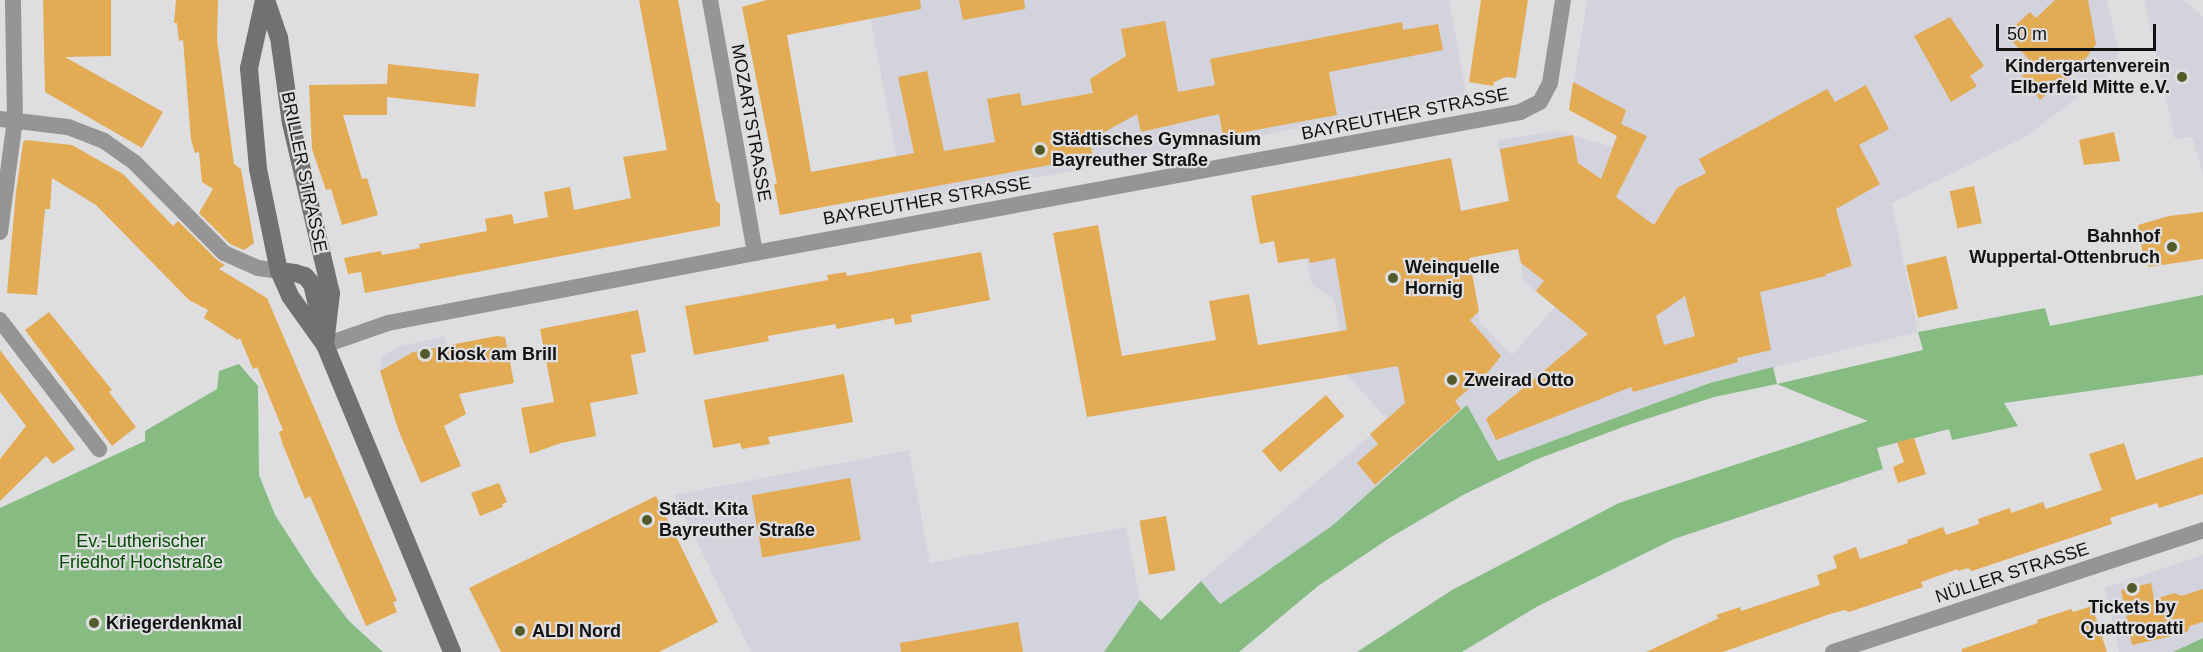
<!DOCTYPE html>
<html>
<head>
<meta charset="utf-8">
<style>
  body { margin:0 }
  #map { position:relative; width:2203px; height:652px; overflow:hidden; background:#dedee1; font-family:Helvetica,sans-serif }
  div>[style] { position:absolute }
  .built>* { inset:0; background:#d2d3dd }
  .green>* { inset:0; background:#86bc81 }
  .building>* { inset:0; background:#e3ab54; transform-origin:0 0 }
  .street>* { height:16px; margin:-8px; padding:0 8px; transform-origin:8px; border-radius:8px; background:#949594 }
  .secondary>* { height:18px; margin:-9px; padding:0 9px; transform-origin:9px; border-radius:9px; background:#717270 }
  .dots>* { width:16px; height:16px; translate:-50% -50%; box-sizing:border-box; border:3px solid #dedee1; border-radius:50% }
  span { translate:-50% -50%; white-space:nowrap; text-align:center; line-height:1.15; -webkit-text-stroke:4.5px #dedee1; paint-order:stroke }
  .poi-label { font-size:18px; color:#121213; font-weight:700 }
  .right { translate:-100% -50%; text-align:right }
  .left { translate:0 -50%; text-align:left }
  .street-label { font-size:18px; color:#121213 }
  .park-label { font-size:18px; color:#034d02 }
  .scale { position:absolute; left:1996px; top:24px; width:160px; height:27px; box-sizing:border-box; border:3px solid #121213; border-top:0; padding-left:8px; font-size:18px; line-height:21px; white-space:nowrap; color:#121213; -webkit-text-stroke:4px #dedee1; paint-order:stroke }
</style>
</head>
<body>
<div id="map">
  <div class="built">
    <div style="clip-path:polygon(867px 0,1449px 0,1467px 97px,905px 202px)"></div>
    <div style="clip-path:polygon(1587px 0,2107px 0,2119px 52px,2111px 72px,2025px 137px,1892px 203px,1918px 332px,1710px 383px,1498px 461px,1467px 405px,1333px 525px,1219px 604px,1201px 581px,1388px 420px,1347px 375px,1334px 299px,1312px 285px,1304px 248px,1462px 220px,1480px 322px,1512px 355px,1555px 307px,1524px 282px,1497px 140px,1559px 131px,1612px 147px,1626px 110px,1574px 83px)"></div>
    <div style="clip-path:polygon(2144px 0,2184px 0,2203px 17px,2203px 173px,2192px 137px,2175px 139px)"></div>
    <div style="clip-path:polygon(445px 336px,460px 395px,396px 421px,380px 371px,382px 357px,398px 347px)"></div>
    <div style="clip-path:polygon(909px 450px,930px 563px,1126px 527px,1140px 600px,1104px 652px,751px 652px,674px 495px)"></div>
    <div style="clip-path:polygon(2203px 555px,2203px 638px,2173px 652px,2119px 652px,2105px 588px)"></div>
  </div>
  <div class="green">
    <div style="clip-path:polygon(2203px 295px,2203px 375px,2004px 403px,2018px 426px,1952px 440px,1949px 429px,1877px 448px,1883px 469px,1674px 539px,1538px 606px,1462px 652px,1357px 652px,1452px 590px,1619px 503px,1868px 421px,1777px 384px,1714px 397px,1631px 424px,1535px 460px,1463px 495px,1391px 537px,1318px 586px,1239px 652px,1104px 652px,1140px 600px,1161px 620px,1201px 581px,1220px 604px,1333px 525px,1467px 405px,1498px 461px,1710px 383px,1773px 367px,1777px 384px,1923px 350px,1918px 332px,2045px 308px,2050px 326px)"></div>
    <div style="clip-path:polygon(239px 364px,258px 386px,259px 475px,275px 515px,315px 577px,349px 621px,383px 652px,0 652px,0 508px,145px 441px,145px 431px,217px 389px,219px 371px)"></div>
    <div style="clip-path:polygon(2203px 638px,2203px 652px,2173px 652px)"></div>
  </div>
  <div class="building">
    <div style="clip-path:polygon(43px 0,111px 0,111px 56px,65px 57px,163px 112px,142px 148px,45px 92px)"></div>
    <div style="clip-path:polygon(176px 0,218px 0,217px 40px,234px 164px,241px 169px,254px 243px,244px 250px,230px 244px,199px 213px,213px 189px,202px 182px,199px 152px,195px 153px,191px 140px,183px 40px,179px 41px,177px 23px,174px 23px)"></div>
    <div style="clip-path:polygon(639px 0,678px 0,716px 201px,720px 204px,720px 226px,365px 293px,361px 272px,348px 274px,344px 258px,381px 251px,382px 255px,420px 248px,419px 244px,487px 231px,485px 219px,512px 214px,514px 224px,548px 217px,544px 192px,570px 187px,574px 210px,631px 198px,623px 157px,667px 150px)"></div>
    <div style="clip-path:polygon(767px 0,920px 0,921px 9px,787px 35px,811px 172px,914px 153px,898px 77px,927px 71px,944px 151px,995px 142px,987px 99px,1020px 93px,1022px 106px,1093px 93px,1090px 79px,1126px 56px,1121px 29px,1165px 21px,1178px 92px,1215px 85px,1210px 59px,1402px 22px,1403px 30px,1438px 24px,1443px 50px,1329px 72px,1337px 115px,1223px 136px,1219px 114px,1141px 132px,1137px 114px,1090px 140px,1093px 157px,780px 215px,774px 184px,777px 184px,742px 7px)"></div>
    <div style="clip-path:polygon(959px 0,1024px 0,1025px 9px,963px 20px)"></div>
    <div style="clip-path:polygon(1481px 0,1528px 0,1516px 78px,1506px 77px,1494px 82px,1493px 86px,1469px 82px)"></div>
    <div style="clip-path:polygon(2055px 0,2088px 0,2096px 44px,2080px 67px,2040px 100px,2019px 72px,2031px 62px,2006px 34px,2030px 12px,2036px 18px)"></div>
    <div style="clip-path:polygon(1950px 17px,1984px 66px,1970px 76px,1977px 86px,1951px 102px,1914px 36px)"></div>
    <div style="clip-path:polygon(388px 64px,479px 74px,475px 107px,387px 97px,387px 115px,343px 115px,362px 179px,367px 178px,378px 215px,342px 225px,331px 189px,326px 190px,312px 149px,309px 85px,387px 84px)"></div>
    <div style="clip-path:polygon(evenodd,1573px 82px,1626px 110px,1621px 124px,1647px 136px,1616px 197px,1654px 225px,1677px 188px,1706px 173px,1699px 159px,1827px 89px,1835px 102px,1866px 85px,1889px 129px,1859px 145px,1880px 184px,1836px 209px,1852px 266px,1826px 274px,1826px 276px,1760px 292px,1771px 350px,1737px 358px,1738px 362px,1633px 392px,1631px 387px,1496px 440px,1486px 419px,1588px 334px,1536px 291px,1544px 281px,1521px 263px,1518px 249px,1469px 258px,1479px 311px,1470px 320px,1501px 356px,1489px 371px,1455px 401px,1461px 409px,1375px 485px,1357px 463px,1378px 444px,1370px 434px,1405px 403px,1398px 366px,1087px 417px,1053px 233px,1098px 225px,1122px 356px,1216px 340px,1209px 301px,1249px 294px,1258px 345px,1347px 330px,1335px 258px,1310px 263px,1309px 258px,1278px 263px,1274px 241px,1260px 244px,1251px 196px,1451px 158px,1461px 211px,1509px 201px,1500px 149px,1573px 135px,1578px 163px,1601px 179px,1617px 136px,1569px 110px,1573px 82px,1685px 296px,1695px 336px,1664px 345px,1656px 316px,1685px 296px)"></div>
    <div style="clip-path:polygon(2114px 132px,2120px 161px,2084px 165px,2079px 140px)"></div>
    <div style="clip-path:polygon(25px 140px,72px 145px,123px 174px,173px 226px,178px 221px,217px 260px,225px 265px,219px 269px,267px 298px,397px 601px,393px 602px,397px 612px,366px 626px,310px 496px,305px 499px,283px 445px,279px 432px,283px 430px,273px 406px,257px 367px,253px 369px,240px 338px,238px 340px,204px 318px,208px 310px,189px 300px,96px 205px,52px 178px,50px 209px,45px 209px,37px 295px,7px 293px,16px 192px,23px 143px)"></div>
    <div style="left:1974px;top:186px;width:38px;height:25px;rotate:78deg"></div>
    <div style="clip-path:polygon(2203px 212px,2203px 259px,2148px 267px,2146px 256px,2143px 256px,2138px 225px,2169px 216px)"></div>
    <div style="clip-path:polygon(981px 252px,990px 300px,911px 315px,912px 322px,895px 325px,894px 318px,836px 329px,836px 324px,768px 336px,769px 341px,694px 355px,685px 306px,828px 280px,827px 275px,846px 272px,847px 276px)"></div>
    <div style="left:1946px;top:256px;width:54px;height:41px;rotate:77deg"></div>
    <div style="clip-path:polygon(638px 310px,646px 352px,631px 355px,638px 394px,590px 403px,596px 436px,561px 443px,530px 454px,521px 408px,554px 402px,540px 329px)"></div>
    <div style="clip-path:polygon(49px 312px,112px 390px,109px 392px,136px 427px,112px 446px,25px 330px)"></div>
    <div style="clip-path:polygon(497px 336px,505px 337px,514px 383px,459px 394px,466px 414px,444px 426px,461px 466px,421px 483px,398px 429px,380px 371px,413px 352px)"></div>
    <div style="clip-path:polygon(0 350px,75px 449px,53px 464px,46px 456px,0 501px,0 459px,26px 426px,0 392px)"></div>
    <div style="clip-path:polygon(844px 374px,853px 422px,768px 437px,770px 444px,742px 449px,740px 443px,713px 448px,704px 400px)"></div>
    <div style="left:1326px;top:395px;width:28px;height:85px;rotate:49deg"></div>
    <div style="clip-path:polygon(1914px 438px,1926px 474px,1898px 483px,1893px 467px,1904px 462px,1897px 442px)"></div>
    <div style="clip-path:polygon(2124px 443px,2136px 480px,2203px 457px,2203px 494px,2159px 508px,2157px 503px,2110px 518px,2112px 524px,1972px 571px,1968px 568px,1958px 571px,1958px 569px,1921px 582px,1923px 587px,1849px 612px,1845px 610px,1830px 614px,1723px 652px,1646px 652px,1719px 618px,1716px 615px,1740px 607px,1741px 611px,1820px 585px,1817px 575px,1837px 568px,1833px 556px,1856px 547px,1860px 559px,1908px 543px,1907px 540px,1943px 527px,1946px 535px,1979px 524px,1978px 519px,2010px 508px,2011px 513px,2043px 502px,2046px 509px,2102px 490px,2089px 454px)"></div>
    <div style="left:850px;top:478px;width:63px;height:100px;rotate:80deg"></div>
    <div style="clip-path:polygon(499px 483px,507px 502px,502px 504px,503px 507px,480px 516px,471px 493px)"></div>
    <div style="clip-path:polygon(656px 496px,718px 622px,659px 652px,501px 652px,469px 588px)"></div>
    <div style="left:1166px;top:516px;width:55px;height:27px;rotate:80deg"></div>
    <div style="clip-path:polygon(2151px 583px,2154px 599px,2175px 593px,2181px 596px,2203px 589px,2203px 622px,2190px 626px,2187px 632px,2177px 635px,2132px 645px,2121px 590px)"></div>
    <div style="clip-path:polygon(2092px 606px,2107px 652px,1962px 652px,1962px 649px,2038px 623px,2037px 620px,2071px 609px,2073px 612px)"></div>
    <div style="clip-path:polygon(1018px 622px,1023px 652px,901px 652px,900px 643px)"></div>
  </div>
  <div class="street">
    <div style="left:710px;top:0;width:257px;rotate:79.9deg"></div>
    <div style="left:0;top:119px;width:68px;rotate:6.7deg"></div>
    <div style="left:68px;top:127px;width:39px;rotate:21deg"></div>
    <div style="left:104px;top:141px;width:37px;rotate:35deg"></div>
    <div style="left:134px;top:162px;width:128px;rotate:45.3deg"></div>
    <div style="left:224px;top:253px;width:37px;rotate:24deg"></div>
    <div style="left:258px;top:268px;width:21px;rotate:8deg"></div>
    <div style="left:0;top:232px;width:113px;rotate:-82.4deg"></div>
    <div style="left:15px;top:120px;width:120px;rotate:-91deg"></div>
    <div style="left:0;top:320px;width:163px;rotate:52.5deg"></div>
    <div style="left:325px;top:345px;width:67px;rotate:-19.2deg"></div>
    <div style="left:388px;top:323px;width:374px;rotate:-10.8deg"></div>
    <div style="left:755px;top:253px;width:778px;rotate:-10.44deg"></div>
    <div style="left:1520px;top:112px;width:22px;rotate:-27deg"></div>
    <div style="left:1540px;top:102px;width:21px;rotate:-62deg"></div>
    <div style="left:1550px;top:83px;width:84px;rotate:-81.1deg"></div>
    <div style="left:1833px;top:652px;width:390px;rotate:-18.2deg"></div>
  </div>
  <div class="secondary">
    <div style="left:264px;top:0;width:70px;rotate:102.4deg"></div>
    <div style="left:249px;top:68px;width:101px;rotate:84.9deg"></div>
    <div style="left:258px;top:169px;width:104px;rotate:78.4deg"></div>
    <div style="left:279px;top:271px;width:27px;rotate:66deg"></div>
    <div style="left:290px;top:296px;width:60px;rotate:54.5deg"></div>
    <div style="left:325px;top:345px;width:332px;rotate:67.5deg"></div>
    <div style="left:266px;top:0;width:39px;rotate:71deg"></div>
    <div style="left:279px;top:37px;width:87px;rotate:82.1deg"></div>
    <div style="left:291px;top:123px;width:175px;rotate:76.8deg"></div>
    <div style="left:331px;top:293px;width:52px;rotate:96.6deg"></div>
    <div style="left:279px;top:271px;width:16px;rotate:7deg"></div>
    <div style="left:295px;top:273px;width:10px;rotate:17deg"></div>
    <div style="left:305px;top:276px;width:11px;rotate:49deg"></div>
    <div style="left:312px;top:284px;width:43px;rotate:76.6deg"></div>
  </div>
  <div class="dots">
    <div style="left:2182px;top:77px;background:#525b2a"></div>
    <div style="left:1040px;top:150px;background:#525b2a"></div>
    <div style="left:2172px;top:247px;background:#525b2a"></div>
    <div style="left:1393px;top:278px;background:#525b2a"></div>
    <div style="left:425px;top:354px;background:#525b2a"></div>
    <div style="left:1452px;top:380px;background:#525b2a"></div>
    <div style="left:647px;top:520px;background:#525b2a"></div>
    <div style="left:2132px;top:588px;background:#525b2a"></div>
    <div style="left:94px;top:623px;background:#525b2a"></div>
    <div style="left:520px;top:631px;background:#525b2a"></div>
  </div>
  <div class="poi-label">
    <span class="right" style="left:2170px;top:77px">Kindergartenverein<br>Elberfeld Mitte e.V.</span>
    <span class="left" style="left:1052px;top:150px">Städtisches Gymnasium<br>Bayreuther Straße</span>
    <span class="right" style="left:2160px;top:247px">Bahnhof<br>Wuppertal-Ottenbruch</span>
    <span class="left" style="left:1405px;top:278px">Weinquelle<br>Hornig</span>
    <span class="left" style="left:437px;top:354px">Kiosk am Brill</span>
    <span class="left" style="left:1464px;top:380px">Zweirad Otto</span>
    <span class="left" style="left:659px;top:520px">Städt. Kita<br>Bayreuther Straße</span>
    <span style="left:2132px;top:618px">Tickets by<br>Quattrogatti</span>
    <span class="left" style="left:106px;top:623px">Kriegerdenkmal</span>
    <span class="left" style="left:532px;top:631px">ALDI Nord</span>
  </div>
  <div class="street-label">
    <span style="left:1405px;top:114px;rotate:-11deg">BAYREUTHER STRASSE</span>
    <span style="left:751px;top:123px;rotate:80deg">MOZARTSTRASSE</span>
    <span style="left:304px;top:172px;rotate:78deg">BRILLER STRASSE</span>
    <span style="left:927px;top:201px;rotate:-10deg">BAYREUTHER STRASSE</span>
    <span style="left:2012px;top:573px;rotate:-18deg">NÜLLER STRASSE</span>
  </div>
  <div class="park-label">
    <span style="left:141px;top:552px">Ev.-Lutherischer<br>Friedhof Hochstraße</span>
  </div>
  <div class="scale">50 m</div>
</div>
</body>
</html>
